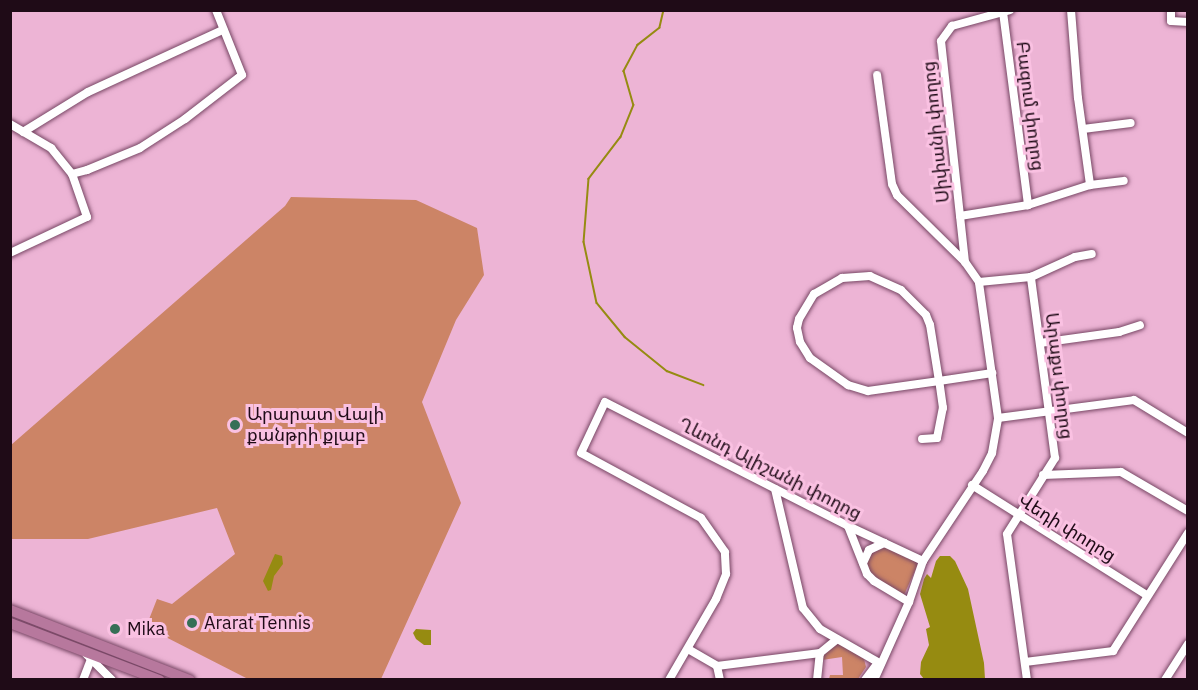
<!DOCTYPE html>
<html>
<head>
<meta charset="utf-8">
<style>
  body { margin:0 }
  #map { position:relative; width:1198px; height:690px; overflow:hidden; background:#edb4d5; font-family:"IBM Plex Sans","Noto Sans Armenian",sans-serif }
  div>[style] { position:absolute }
  .green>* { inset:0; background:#cc8466 }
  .water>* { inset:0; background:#968b11 }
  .stream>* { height:1.5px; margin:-0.75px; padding:0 0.75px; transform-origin:0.75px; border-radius:0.75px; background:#968b11 }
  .roads { filter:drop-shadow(0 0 2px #784765) drop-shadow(0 0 2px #784765) }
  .minor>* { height:8px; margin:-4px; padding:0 4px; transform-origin:4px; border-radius:4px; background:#fff }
  .highway>* { height:10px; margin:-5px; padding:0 5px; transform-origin:5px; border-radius:5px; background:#b7789d }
  .dots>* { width:16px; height:16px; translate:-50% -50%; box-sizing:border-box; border:3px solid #fac1e2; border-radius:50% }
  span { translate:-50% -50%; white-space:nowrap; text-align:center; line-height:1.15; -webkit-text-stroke:6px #fac1e2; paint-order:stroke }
  .street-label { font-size:18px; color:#1f0b17 }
  .poi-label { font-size:18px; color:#1f0b17 }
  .left { translate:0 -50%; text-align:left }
  .frame { position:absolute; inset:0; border:12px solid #1f0b17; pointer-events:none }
</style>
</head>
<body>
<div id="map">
  <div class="green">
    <div style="clip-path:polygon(291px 197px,416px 200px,477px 228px,484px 275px,456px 320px,422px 402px,461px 503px,381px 679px,248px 679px,146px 627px,157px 599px,172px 604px,235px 554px,217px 508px,88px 539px,11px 539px,11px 445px,285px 206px)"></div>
    <div style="clip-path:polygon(886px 547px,916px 560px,918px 564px,904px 595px,874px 577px,869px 570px,867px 561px,869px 554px)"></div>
    <div style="clip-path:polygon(837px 642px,864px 659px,866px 667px,858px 679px,829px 679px,830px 675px,843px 675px,842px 657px,822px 660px,822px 653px)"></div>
  </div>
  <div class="water">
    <div style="clip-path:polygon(275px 554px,282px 556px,283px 564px,274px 576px,271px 590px,268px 591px,263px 581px)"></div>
    <div style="clip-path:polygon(940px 556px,950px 556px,955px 561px,968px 589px,984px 663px,985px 679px,924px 679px,920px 674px,921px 662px,929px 645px,926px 629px,930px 627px,920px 594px,924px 579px,927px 574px,931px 578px,936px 561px)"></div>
    <div style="clip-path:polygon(416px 629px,431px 630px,431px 645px,424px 645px,416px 639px,413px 633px)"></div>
  </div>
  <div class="stream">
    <div style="left:664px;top:10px;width:18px;rotate:103deg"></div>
    <div style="left:660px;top:28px;width:28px;rotate:142deg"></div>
    <div style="left:638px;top:45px;width:30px;rotate:118deg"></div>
    <div style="left:624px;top:71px;width:35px;rotate:74deg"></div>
    <div style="left:634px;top:105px;width:35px;rotate:112deg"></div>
    <div style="left:621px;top:137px;width:53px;rotate:127.3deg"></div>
    <div style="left:589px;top:179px;width:63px;rotate:94.5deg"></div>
    <div style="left:584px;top:242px;width:62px;rotate:78deg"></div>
    <div style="left:597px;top:303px;width:44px;rotate:50.5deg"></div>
    <div style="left:625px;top:337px;width:54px;rotate:39deg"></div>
    <div style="left:667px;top:371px;width:39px;rotate:21deg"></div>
  </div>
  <div class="roads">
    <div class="minor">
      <div style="left:1071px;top:10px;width:88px;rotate:85.5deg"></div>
      <div style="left:1078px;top:98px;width:88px;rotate:82.1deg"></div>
      <div style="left:1171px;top:10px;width:11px;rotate:90deg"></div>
      <div style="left:1171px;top:21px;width:17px;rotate:3deg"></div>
      <div style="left:1003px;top:12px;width:195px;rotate:82.6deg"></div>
      <div style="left:10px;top:124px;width:48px;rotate:30.3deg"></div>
      <div style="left:51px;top:148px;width:33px;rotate:51deg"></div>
      <div style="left:72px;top:174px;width:16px;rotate:-15deg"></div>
      <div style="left:87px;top:170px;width:57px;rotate:-22.5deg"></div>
      <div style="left:140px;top:148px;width:54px;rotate:-32.8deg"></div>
      <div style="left:185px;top:119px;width:72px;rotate:-37.7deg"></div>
      <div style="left:242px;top:75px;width:70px;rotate:-111.8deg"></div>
      <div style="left:1083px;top:129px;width:48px;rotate:-7.1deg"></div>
      <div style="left:23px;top:132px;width:76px;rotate:-31.6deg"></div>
      <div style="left:88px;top:92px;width:149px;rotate:-24.7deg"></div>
      <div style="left:960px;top:216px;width:69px;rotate:-9.2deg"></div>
      <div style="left:1028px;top:205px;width:65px;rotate:-17.9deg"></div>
      <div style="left:1090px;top:185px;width:34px;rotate:-7deg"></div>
      <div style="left:10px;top:253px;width:85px;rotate:-25.1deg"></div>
      <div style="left:87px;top:217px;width:46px;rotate:-109.2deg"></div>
      <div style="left:965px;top:262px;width:222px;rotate:-96.2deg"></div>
      <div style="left:941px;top:41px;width:19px;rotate:-54deg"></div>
      <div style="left:952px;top:26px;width:60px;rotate:-15.4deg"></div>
      <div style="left:979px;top:282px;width:52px;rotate:-5.5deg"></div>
      <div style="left:1031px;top:277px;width:48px;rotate:-24.4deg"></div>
      <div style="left:1075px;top:257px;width:17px;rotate:-10deg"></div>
      <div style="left:1040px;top:343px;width:80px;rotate:-7.9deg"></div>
      <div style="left:1119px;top:332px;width:22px;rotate:-18deg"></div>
      <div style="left:998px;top:418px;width:137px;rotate:-7.5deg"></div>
      <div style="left:1134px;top:400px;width:63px;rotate:31.4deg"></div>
      <div style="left:922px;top:439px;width:15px;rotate:-4deg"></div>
      <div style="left:937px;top:438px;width:31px;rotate:-79deg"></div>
      <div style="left:943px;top:408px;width:27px;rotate:-98deg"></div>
      <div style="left:939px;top:381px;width:57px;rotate:-99.1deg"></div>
      <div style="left:930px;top:325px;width:11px;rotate:-112deg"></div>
      <div style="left:926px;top:315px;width:35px;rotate:-135deg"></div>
      <div style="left:901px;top:290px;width:34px;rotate:-156deg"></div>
      <div style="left:870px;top:276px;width:28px;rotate:176deg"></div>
      <div style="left:842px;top:278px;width:32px;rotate:150deg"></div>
      <div style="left:814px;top:294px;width:29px;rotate:121deg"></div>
      <div style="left:799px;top:319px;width:9px;rotate:103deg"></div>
      <div style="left:797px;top:328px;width:14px;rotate:78deg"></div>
      <div style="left:800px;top:342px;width:19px;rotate:58deg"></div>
      <div style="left:810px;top:358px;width:47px;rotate:35.4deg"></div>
      <div style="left:848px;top:385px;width:21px;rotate:17deg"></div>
      <div style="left:868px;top:391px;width:72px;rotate:-8deg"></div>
      <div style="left:939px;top:381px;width:54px;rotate:-8.6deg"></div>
      <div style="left:1043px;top:475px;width:78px;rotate:-2.2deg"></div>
      <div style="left:1121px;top:472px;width:78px;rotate:30.2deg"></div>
      <div style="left:972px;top:485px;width:207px;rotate:32.2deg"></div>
      <div style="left:775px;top:489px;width:122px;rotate:76.8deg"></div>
      <div style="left:803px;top:608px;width:27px;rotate:51deg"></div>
      <div style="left:820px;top:629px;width:70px;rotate:29.8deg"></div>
      <div style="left:848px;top:526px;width:52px;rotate:68.4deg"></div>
      <div style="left:867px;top:574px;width:10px;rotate:45deg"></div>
      <div style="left:874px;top:581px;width:41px;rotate:31deg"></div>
      <div style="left:863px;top:563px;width:14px;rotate:-65deg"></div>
      <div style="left:869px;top:550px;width:17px;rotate:-25deg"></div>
      <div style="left:688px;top:649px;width:34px;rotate:30deg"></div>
      <div style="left:717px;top:666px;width:104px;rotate:-7.2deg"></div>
      <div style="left:820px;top:653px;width:22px;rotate:-39deg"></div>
      <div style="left:86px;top:654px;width:37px;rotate:45deg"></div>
      <div style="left:1025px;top:662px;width:89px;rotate:-7.1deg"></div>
      <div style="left:1113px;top:651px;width:140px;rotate:-57.6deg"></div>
      <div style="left:717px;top:666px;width:14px;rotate:78deg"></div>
      <div style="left:83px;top:680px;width:22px;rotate:-69deg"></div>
      <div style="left:669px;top:680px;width:94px;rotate:-59.9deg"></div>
      <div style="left:716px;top:599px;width:27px;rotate:-68deg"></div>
      <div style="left:726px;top:574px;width:22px;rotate:-93deg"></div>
      <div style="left:725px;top:552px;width:42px;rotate:-125.2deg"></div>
      <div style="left:701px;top:518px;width:136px;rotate:-151.6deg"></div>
      <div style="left:581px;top:453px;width:56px;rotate:-64.8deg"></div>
      <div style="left:605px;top:402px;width:273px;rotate:27deg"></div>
      <div style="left:848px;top:526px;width:83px;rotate:25deg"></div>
      <div style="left:817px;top:680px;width:27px;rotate:-84deg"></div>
      <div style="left:865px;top:680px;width:21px;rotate:-53deg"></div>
      <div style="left:874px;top:680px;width:85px;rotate:-65.8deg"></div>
      <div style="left:909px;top:602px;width:43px;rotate:-71.1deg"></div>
      <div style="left:923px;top:561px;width:108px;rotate:-56.3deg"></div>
      <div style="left:983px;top:471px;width:20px;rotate:-63deg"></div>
      <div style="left:992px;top:453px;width:36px;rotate:-80deg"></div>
      <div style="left:998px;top:418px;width:137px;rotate:-98deg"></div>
      <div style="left:979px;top:282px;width:24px;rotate:-125deg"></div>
      <div style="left:965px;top:262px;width:95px;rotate:-135.4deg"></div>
      <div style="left:897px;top:195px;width:12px;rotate:-114deg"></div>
      <div style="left:892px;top:184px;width:110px;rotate:-97.8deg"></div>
      <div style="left:1027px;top:680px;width:147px;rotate:-97.8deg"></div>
      <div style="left:1007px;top:534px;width:90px;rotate:-57.7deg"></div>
      <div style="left:1055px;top:458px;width:183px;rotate:-97.6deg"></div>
      <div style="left:1165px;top:680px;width:43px;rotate:-57.4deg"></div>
    </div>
    <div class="highway">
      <div style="left:10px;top:610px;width:193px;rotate:21.3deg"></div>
      <div style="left:10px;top:623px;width:160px;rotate:20.9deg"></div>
    </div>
  </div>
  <div class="dots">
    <div style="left:235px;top:425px;background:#366f56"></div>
    <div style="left:192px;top:623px;background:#366f56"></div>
    <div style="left:115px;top:629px;background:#366f56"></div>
  </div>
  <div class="street-label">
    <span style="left:1030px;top:106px;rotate:83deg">Բազում փողոց</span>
    <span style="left:936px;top:132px;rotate:-96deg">Սիփանի փողոց</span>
    <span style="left:1059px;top:376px;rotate:83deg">Արաքս փողոց</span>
    <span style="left:770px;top:469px;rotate:27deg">Ղևոնդ Ալիշանի փողոց</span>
    <span style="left:1067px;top:528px;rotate:32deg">Վեդի փողոց</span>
  </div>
  <div class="poi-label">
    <span class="left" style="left:247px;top:425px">Արարատ Վալի<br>քանթրի քլաբ</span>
    <span class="left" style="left:204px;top:623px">Ararat Tennis</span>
    <span class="left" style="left:127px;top:629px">Mika</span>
  </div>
  <div class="frame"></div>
</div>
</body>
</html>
